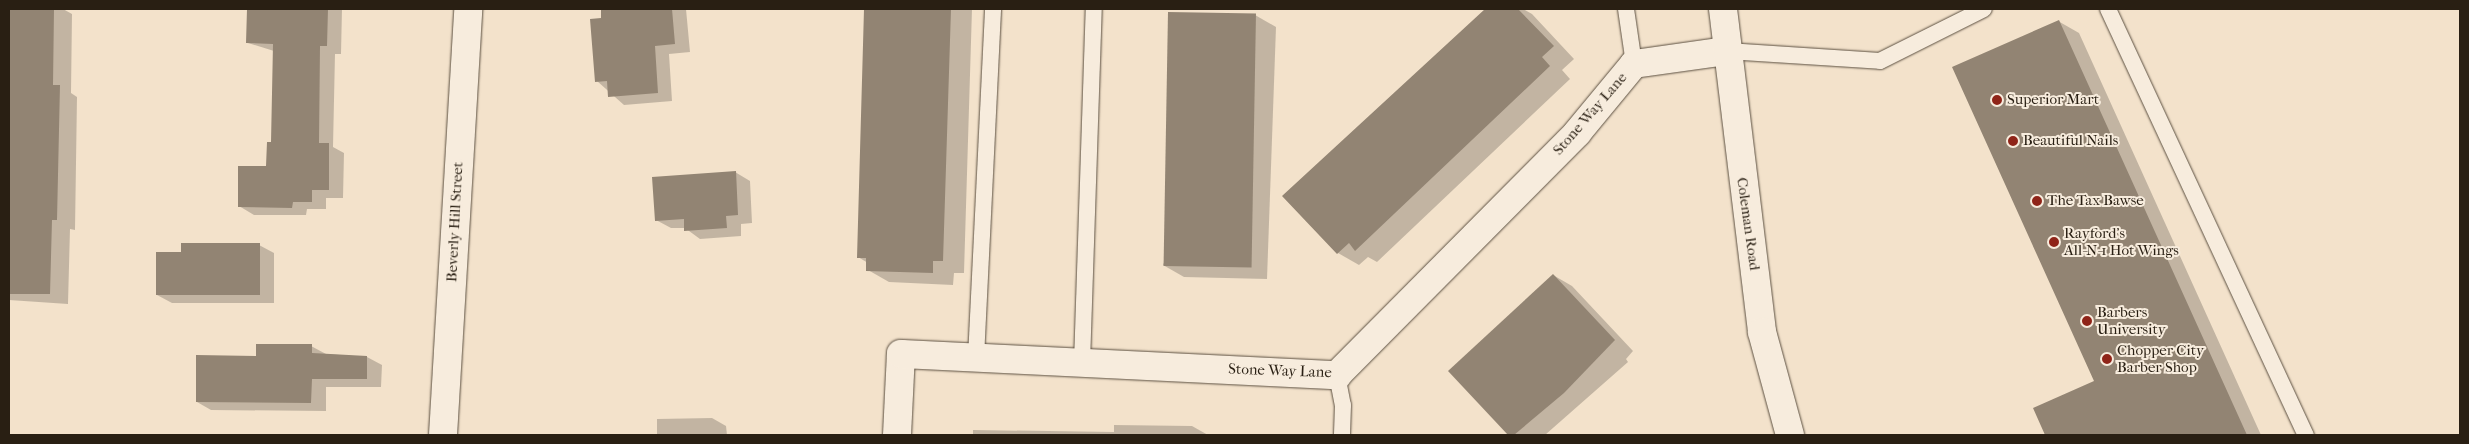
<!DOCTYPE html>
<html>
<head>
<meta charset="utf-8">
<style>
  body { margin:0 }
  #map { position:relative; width:2469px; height:444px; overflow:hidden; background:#f3e2cb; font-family:"IM FELL French Canon",serif }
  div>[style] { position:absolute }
  .shadow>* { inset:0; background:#0003 }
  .building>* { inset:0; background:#928473; transform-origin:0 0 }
  .roads { filter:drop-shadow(0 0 1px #5c5041) drop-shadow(0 0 1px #5c5041) }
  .lane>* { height:16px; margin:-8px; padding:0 8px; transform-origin:8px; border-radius:8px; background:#f7ecdd }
  .street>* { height:28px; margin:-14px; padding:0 14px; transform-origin:14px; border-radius:14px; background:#f7ecdd }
  .secondary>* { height:28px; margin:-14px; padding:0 14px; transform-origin:14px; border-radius:14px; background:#f7ecdd }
  .dots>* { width:14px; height:14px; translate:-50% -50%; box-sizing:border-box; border:2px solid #f7ecdd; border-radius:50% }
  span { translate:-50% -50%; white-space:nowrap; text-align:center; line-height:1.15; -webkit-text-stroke:4px #f7ecdd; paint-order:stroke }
  .poi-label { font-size:15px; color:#291f13 }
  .left { translate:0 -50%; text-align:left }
  .street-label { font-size:15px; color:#291f13 }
  .frame { position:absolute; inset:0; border:10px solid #291f13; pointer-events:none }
</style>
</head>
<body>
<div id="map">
  <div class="shadow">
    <div style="clip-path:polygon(9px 9px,63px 9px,72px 14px,71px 93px,77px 97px,75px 230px,70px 229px,68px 304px,9px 300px)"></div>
    <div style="clip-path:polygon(248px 9px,342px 9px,341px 54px,335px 54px,333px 147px,344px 153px,343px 198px,326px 198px,326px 209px,307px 209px,306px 215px,254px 215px,239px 206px,267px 168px,273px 143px,274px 51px,248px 43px)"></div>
    <div style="clip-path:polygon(602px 9px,686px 9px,690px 52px,669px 54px,672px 101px,624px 105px,597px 81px)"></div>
    <div style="clip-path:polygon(866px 9px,972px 9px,964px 273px,954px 273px,953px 285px,889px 282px,868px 270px,868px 263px,858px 257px)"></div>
    <div style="clip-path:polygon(1486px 9px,1523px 9px,1532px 14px,1574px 59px,1562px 70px,1570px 79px,1377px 262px,1368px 257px,1359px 265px,1338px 253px,1284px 196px)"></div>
    <div style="clip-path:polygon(1255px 15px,1276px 27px,1267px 279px,1184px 277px,1163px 265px)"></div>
    <div style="clip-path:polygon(2058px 21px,2079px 33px,2261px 435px,2047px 435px,2035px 409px,2096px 381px)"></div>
    <div style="clip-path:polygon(735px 172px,750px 181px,752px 223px,741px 224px,741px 236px,700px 239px,685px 228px,671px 228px,656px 220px)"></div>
    <div style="clip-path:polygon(259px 245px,274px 253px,274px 303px,172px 303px,157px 295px)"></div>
    <div style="clip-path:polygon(1553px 275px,1572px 286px,1633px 351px,1626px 359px,1628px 362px,1545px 435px,1509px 435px,1450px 371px)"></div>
    <div style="clip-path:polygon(311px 346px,326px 354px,367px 357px,382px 365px,381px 387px,326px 387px,326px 411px,211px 410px,197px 402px,257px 357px)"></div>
    <div style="clip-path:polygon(712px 418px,726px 426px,727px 435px,657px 435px,657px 419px)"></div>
    <div style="clip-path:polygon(1114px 425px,1192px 426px,1208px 435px,973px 435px,973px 430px,1114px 432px)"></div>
  </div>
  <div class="building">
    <div style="clip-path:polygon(9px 9px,54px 9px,53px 85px,60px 85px,57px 220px,52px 220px,50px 294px,9px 294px)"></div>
    <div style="clip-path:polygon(247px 9px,328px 9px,327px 46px,320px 46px,319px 143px,329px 143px,329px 190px,312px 190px,312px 202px,293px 202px,292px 208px,238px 207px,238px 166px,266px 166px,267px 142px,271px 142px,273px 44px,246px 43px)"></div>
    <div style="clip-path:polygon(601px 9px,672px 9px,675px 44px,655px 46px,658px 93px,608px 97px,607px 81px,595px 82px,590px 19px,601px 18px)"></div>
    <div style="clip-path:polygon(864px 9px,951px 9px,943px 261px,933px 261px,933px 273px,866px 271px,866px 258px,857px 258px)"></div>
    <div style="clip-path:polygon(1485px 9px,1518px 9px,1554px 46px,1542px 57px,1550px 66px,1355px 251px,1349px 243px,1337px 254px,1282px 196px)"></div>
    <div style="left:1168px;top:12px;width:88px;height:254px;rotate:1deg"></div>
    <div style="clip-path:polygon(2059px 20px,2247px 435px,2045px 435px,2033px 408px,2094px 381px,1952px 67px)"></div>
    <div style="clip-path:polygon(736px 171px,738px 215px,726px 216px,727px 228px,684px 231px,684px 219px,655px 221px,652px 177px)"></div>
    <div style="clip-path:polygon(181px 243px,260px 243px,260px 295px,156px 295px,156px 252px,181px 252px)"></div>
    <div style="clip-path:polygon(1553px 274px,1615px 340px,1564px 393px,1514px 435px,1508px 435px,1448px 371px)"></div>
    <div style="clip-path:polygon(256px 344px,312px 344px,312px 353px,367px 356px,367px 379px,312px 379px,311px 403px,196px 402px,196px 355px,256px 356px)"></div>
  </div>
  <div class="roads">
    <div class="lane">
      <div style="left:1626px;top:9px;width:56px;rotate:81.7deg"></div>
      <div style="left:2108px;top:9px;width:470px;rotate:65.1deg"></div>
      <div style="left:1727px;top:51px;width:153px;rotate:3.7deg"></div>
      <div style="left:1880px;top:61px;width:116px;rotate:-26.6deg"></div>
      <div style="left:976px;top:358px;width:349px;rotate:-87.2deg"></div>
      <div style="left:1082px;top:363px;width:354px;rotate:-88.1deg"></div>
      <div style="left:1337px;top:375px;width:31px;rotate:79deg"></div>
      <div style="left:1343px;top:405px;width:30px;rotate:92deg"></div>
    </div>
    <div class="street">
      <div style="left:443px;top:435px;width:427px;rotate:-86.6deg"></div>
      <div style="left:897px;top:435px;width:81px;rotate:-87.2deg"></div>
      <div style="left:901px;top:354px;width:437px;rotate:2.8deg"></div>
      <div style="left:1337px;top:375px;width:341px;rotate:-45.2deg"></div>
      <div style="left:1577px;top:133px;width:89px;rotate:-50.4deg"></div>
      <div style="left:1634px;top:64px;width:94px;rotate:-8deg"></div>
    </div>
    <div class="secondary">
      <div style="left:1723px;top:9px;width:325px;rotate:83.1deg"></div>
      <div style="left:1762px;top:332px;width:107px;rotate:74.8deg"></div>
    </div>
  </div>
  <div class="dots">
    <div style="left:1997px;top:100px;background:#8f2418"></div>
    <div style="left:2013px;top:141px;background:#8f2418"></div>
    <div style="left:2037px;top:201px;background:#8f2418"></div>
    <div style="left:2054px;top:242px;background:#8f2418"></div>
    <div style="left:2087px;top:321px;background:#8f2418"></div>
    <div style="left:2107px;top:359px;background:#8f2418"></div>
  </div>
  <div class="poi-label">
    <span class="left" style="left:2007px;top:100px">Superior Mart</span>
    <span class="left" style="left:2023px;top:141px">Beautiful Nails</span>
    <span class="left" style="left:2047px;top:201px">The Tax Bawse</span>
    <span class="left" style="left:2064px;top:242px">Rayford's<br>All-N-1 Hot Wings</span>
    <span class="left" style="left:2097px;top:321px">Barbers<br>University</span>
    <span class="left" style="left:2117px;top:359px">Chopper City<br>Barber Shop</span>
  </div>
  <div class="street-label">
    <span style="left:1590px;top:114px;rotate:-49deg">Stone Way Lane</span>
    <span style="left:455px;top:222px;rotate:-87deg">Beverly Hill Street</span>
    <span style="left:1748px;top:224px;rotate:82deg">Coleman Road</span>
    <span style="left:1280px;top:371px;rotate:2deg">Stone Way Lane</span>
  </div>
  <div class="frame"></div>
</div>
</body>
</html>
